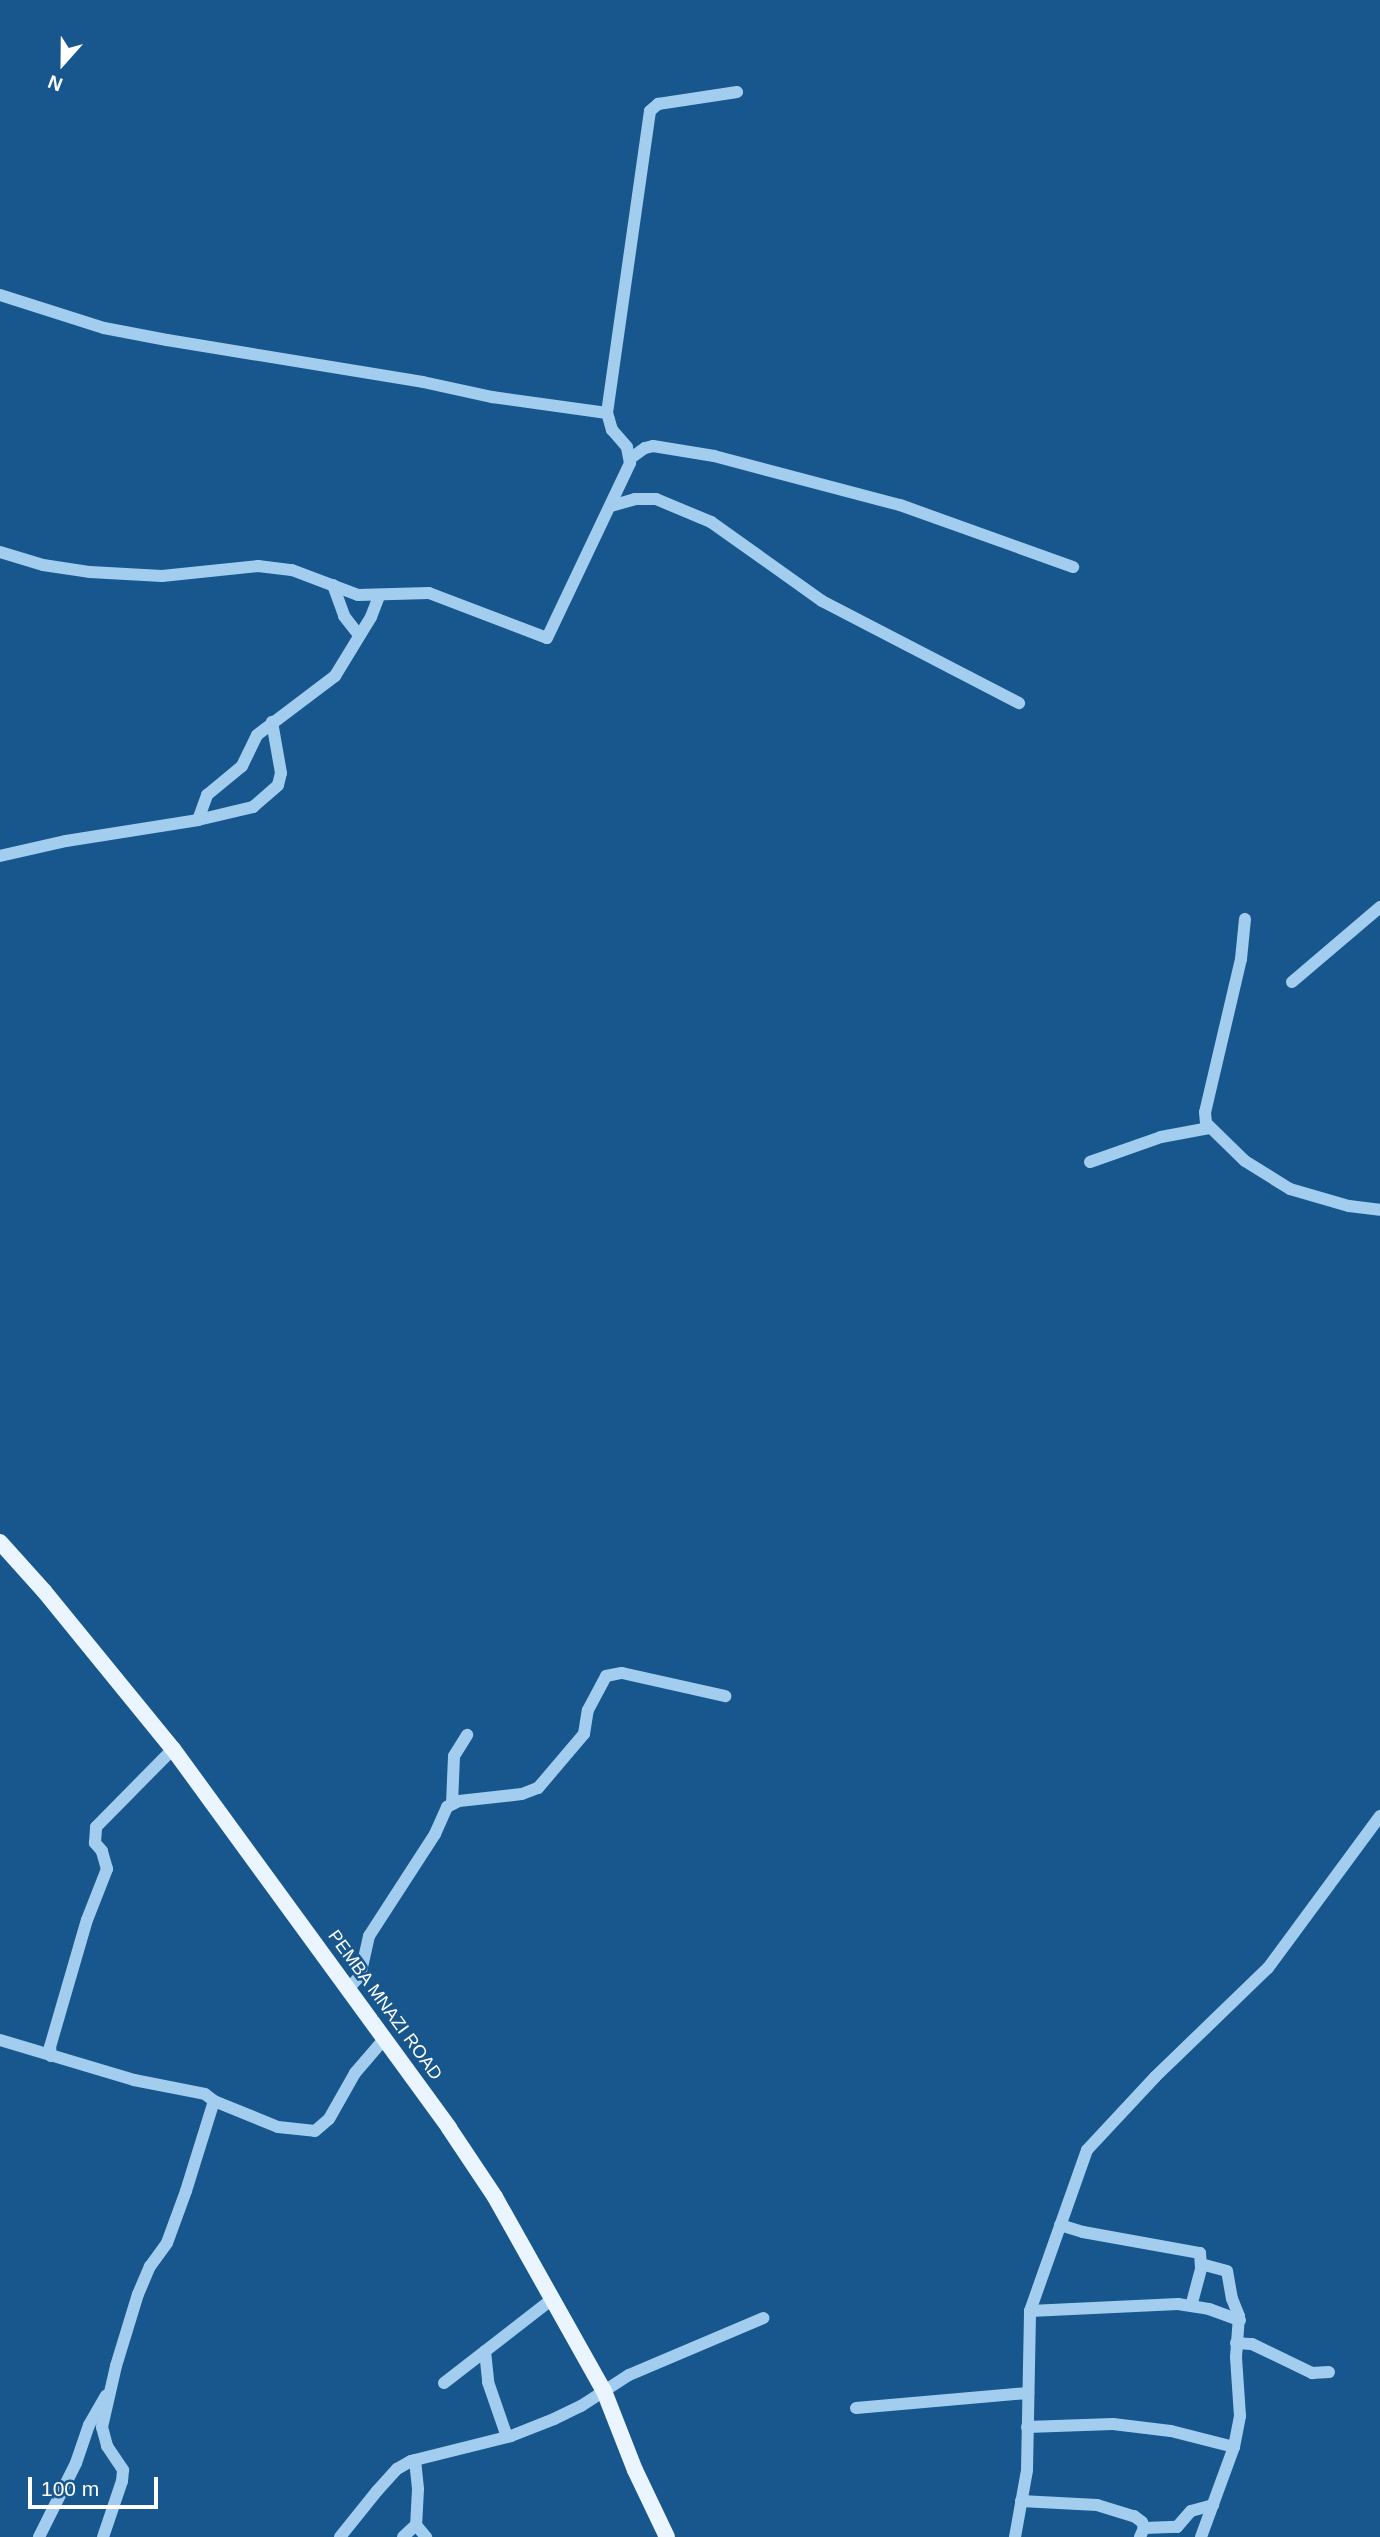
<!DOCTYPE html>
<html>
<head>
<meta charset="utf-8">
<style>
  body { margin:0 }
  #map { position:relative; width:1380px; height:2537px; overflow:hidden; background:#17578d; font-family:Arial,sans-serif }
  div>[style] { position:absolute }
  .minor>* { height:12px; margin:-6px; padding:0 6px; transform-origin:6px; border-radius:6px; background:#a3cdef }
  .major>* { height:16px; margin:-8px; padding:0 8px; transform-origin:8px; border-radius:8px; background:#eaf5ff }
  span { translate:-50% -50%; white-space:nowrap; text-align:center; line-height:1.15; -webkit-text-stroke:5px #17578d; paint-order:stroke }
  .street-label { font-size:18px; color:#fff }
  .north { position:absolute; left:28px; top:28px; width:70px; height:70px; -webkit-text-stroke:5px #17578d; paint-order:stroke; rotate:201deg; font-size:19px; font-weight:700; line-height:28px; text-align:center; color:#fff }
  .north::after { content:''; display:block; margin:auto; width:24px; height:32px; background:#fff; clip-path:polygon(50% 0,100% 100%,50% 72%,0 100%) }
  .scale { position:absolute; left:28px; top:2477px; width:130px; height:32px; box-sizing:border-box; border:4px solid #fff; border-top:0; padding-left:9px; font-size:21px; line-height:24px; white-space:nowrap; color:#fff; -webkit-text-stroke:5px #17578d; paint-order:stroke }
</style>
</head>
<body>
<div id="map">
  <div class="minor">
    <div style="left:0;top:295px;width:109px;rotate:17.6deg"></div>
    <div style="left:104px;top:328px;width:64px;rotate:10.8deg"></div>
    <div style="left:167px;top:340px;width:259px;rotate:9.3deg"></div>
    <div style="left:423px;top:382px;width:71px;rotate:12.3deg"></div>
    <div style="left:492px;top:397px;width:116px;rotate:7.9deg"></div>
    <div style="left:631px;top:458px;width:17px;rotate:-36deg"></div>
    <div style="left:645px;top:448px;width:8px;rotate:-14deg"></div>
    <div style="left:653px;top:446px;width:62px;rotate:9.3deg"></div>
    <div style="left:714px;top:456px;width:192px;rotate:14.8deg"></div>
    <div style="left:900px;top:505px;width:184px;rotate:19.7deg"></div>
    <div style="left:611px;top:506px;width:25px;rotate:-16deg"></div>
    <div style="left:635px;top:499px;width:21px"></div>
    <div style="left:656px;top:499px;width:60px;rotate:22.7deg"></div>
    <div style="left:711px;top:522px;width:136px;rotate:35.4deg"></div>
    <div style="left:822px;top:601px;width:222px;rotate:27.4deg"></div>
    <div style="left:0;top:552px;width:45px;rotate:16.8deg"></div>
    <div style="left:43px;top:565px;width:48px;rotate:8.5deg"></div>
    <div style="left:90px;top:572px;width:72px;rotate:3.2deg"></div>
    <div style="left:162px;top:576px;width:97px;rotate:-5.9deg"></div>
    <div style="left:258px;top:566px;width:34px;rotate:7deg"></div>
    <div style="left:292px;top:570px;width:71px;rotate:20.7deg"></div>
    <div style="left:358px;top:595px;width:71px;rotate:-1.6deg"></div>
    <div style="left:429px;top:593px;width:126px;rotate:20.9deg"></div>
    <div style="left:547px;top:638px;width:194px;rotate:-64.6deg"></div>
    <div style="left:630px;top:463px;width:16px;rotate:-101deg"></div>
    <div style="left:627px;top:447px;width:23px;rotate:-131deg"></div>
    <div style="left:612px;top:430px;width:18px;rotate:-106deg"></div>
    <div style="left:607px;top:413px;width:305px;rotate:-81.9deg"></div>
    <div style="left:650px;top:111px;width:11px;rotate:-41deg"></div>
    <div style="left:658px;top:104px;width:80px;rotate:-8.6deg"></div>
    <div style="left:333px;top:585px;width:33px;rotate:70deg"></div>
    <div style="left:344px;top:616px;width:24px;rotate:52deg"></div>
    <div style="left:198px;top:820px;width:57px;rotate:-13.3deg"></div>
    <div style="left:253px;top:807px;width:33px;rotate:-41deg"></div>
    <div style="left:278px;top:785px;width:12px;rotate:-76deg"></div>
    <div style="left:281px;top:773px;width:52px;rotate:-100deg"></div>
    <div style="left:0;top:856px;width:68px;rotate:-12.8deg"></div>
    <div style="left:66px;top:841px;width:134px;rotate:-9deg"></div>
    <div style="left:198px;top:820px;width:27px;rotate:-70deg"></div>
    <div style="left:207px;top:795px;width:45px;rotate:-39.6deg"></div>
    <div style="left:242px;top:766px;width:34px;rotate:-64deg"></div>
    <div style="left:257px;top:735px;width:98px;rotate:-37.1deg"></div>
    <div style="left:335px;top:676px;width:69px;rotate:-58.6deg"></div>
    <div style="left:371px;top:617px;width:22px;rotate:-69deg"></div>
    <div style="left:1245px;top:919px;width:40px;rotate:95.7deg"></div>
    <div style="left:1241px;top:959px;width:157px;rotate:103.2deg"></div>
    <div style="left:1205px;top:1112px;width:11px;rotate:85deg"></div>
    <div style="left:1206px;top:1123px;width:54px;rotate:44.3deg"></div>
    <div style="left:1245px;top:1161px;width:53px;rotate:31.9deg"></div>
    <div style="left:1290px;top:1189px;width:61px;rotate:16.1deg"></div>
    <div style="left:1349px;top:1206px;width:31px;rotate:7deg"></div>
    <div style="left:1292px;top:982px;width:116px;rotate:-40.4deg"></div>
    <div style="left:1090px;top:1162px;width:75px;rotate:-19.4deg"></div>
    <div style="left:1161px;top:1137px;width:49px;rotate:-10.6deg"></div>
    <div style="left:452px;top:1804px;width:48px;rotate:-87.6deg"></div>
    <div style="left:454px;top:1756px;width:25px;rotate:-58deg"></div>
    <div style="left:347px;top:1990px;width:19px;rotate:-47deg"></div>
    <div style="left:360px;top:1976px;width:41px;rotate:-77.3deg"></div>
    <div style="left:369px;top:1936px;width:121px;rotate:-57.1deg"></div>
    <div style="left:435px;top:1834px;width:30px;rotate:-66deg"></div>
    <div style="left:447px;top:1807px;width:13px;rotate:-27deg"></div>
    <div style="left:459px;top:1801px;width:63px;rotate:-6.3deg"></div>
    <div style="left:522px;top:1794px;width:17px;rotate:-21deg"></div>
    <div style="left:538px;top:1788px;width:71px;rotate:-49.6deg"></div>
    <div style="left:584px;top:1734px;width:24px;rotate:-81deg"></div>
    <div style="left:588px;top:1710px;width:38px;rotate:-62deg"></div>
    <div style="left:606px;top:1676px;width:16px;rotate:-11deg"></div>
    <div style="left:622px;top:1673px;width:106px;rotate:12.6deg"></div>
    <div style="left:0;top:2040px;width:140px;rotate:16.6deg"></div>
    <div style="left:134px;top:2080px;width:72px;rotate:11.2deg"></div>
    <div style="left:205px;top:2094px;width:11px;rotate:38deg"></div>
    <div style="left:214px;top:2101px;width:94px;rotate:107.3deg"></div>
    <div style="left:186px;top:2191px;width:55px;rotate:110.1deg"></div>
    <div style="left:167px;top:2243px;width:29px;rotate:126deg"></div>
    <div style="left:150px;top:2266px;width:30px;rotate:113deg"></div>
    <div style="left:138px;top:2294px;width:75px;rotate:107deg"></div>
    <div style="left:116px;top:2366px;width:63px;rotate:102.9deg"></div>
    <div style="left:102px;top:2427px;width:20px;rotate:75deg"></div>
    <div style="left:107px;top:2446px;width:29px;rotate:56deg"></div>
    <div style="left:123px;top:2470px;width:11px;rotate:95deg"></div>
    <div style="left:122px;top:2481px;width:59px;rotate:108.7deg"></div>
    <div style="left:51px;top:2056px;width:9px;rotate:-96deg"></div>
    <div style="left:50px;top:2047px;width:132px;rotate:-73.8deg"></div>
    <div style="left:87px;top:1920px;width:55px;rotate:-68.6deg"></div>
    <div style="left:107px;top:1869px;width:19px;rotate:-106deg"></div>
    <div style="left:102px;top:1851px;width:11px;rotate:-131deg"></div>
    <div style="left:95px;top:1843px;width:16px;rotate:-86deg"></div>
    <div style="left:96px;top:1827px;width:110px;rotate:-45.4deg"></div>
    <div style="left:214px;top:2101px;width:69px;rotate:22.1deg"></div>
    <div style="left:278px;top:2127px;width:37px;rotate:6deg"></div>
    <div style="left:315px;top:2131px;width:18px;rotate:-41deg"></div>
    <div style="left:329px;top:2119px;width:53px;rotate:-60.5deg"></div>
    <div style="left:355px;top:2073px;width:46px;rotate:-49.4deg"></div>
    <div style="left:1060px;top:2225px;width:24px;rotate:17deg"></div>
    <div style="left:1083px;top:2232px;width:119px;rotate:10.2deg"></div>
    <div style="left:1200px;top:2253px;width:16px;rotate:86deg"></div>
    <div style="left:1201px;top:2269px;width:38px;rotate:105deg"></div>
    <div style="left:1030px;top:2311px;width:148px;rotate:-2.7deg"></div>
    <div style="left:1178px;top:2304px;width:31px;rotate:9deg"></div>
    <div style="left:1209px;top:2309px;width:33px;rotate:20deg"></div>
    <div style="left:1236px;top:2343px;width:16px;rotate:4deg"></div>
    <div style="left:1252px;top:2344px;width:67px;rotate:25.8deg"></div>
    <div style="left:1312px;top:2373px;width:17px;rotate:-3deg"></div>
    <div style="left:485px;top:2351px;width:31px;rotate:84deg"></div>
    <div style="left:488px;top:2382px;width:58px;rotate:70.9deg"></div>
    <div style="left:444px;top:2383px;width:135px;rotate:-37.8deg"></div>
    <div style="left:856px;top:2408px;width:173px;rotate:-5deg"></div>
    <div style="left:1027px;top:2427px;width:86px;rotate:-2deg"></div>
    <div style="left:1113px;top:2424px;width:58px;rotate:6.9deg"></div>
    <div style="left:1171px;top:2431px;width:65px;rotate:14.3deg"></div>
    <div style="left:415px;top:2460px;width:29px;rotate:84deg"></div>
    <div style="left:418px;top:2489px;width:36px;rotate:93deg"></div>
    <div style="left:416px;top:2525px;width:16px;rotate:50deg"></div>
    <div style="left:1021px;top:2501px;width:76px;rotate:3deg"></div>
    <div style="left:1097px;top:2505px;width:39px;rotate:17deg"></div>
    <div style="left:1134px;top:2516px;width:10px;rotate:37deg"></div>
    <div style="left:1142px;top:2522px;width:6px;rotate:72deg"></div>
    <div style="left:39px;top:2537px;width:83px;rotate:-63.4deg"></div>
    <div style="left:76px;top:2463px;width:40px;rotate:-71.1deg"></div>
    <div style="left:89px;top:2425px;width:34px;rotate:-60deg"></div>
    <div style="left:340px;top:2537px;width:59px;rotate:-51.2deg"></div>
    <div style="left:377px;top:2491px;width:30px;rotate:-48deg"></div>
    <div style="left:397px;top:2469px;width:16px;rotate:-30deg"></div>
    <div style="left:411px;top:2461px;width:103px;rotate:-14deg"></div>
    <div style="left:511px;top:2436px;width:46px;rotate:-21.6deg"></div>
    <div style="left:554px;top:2419px;width:30px;rotate:-26deg"></div>
    <div style="left:581px;top:2406px;width:57px;rotate:-32.9deg"></div>
    <div style="left:629px;top:2375px;width:146px;rotate:-23deg"></div>
    <div style="left:403px;top:2537px;width:18px;rotate:-43deg"></div>
    <div style="left:1015px;top:2537px;width:68px;rotate:-79.8deg"></div>
    <div style="left:1027px;top:2470px;width:159px;rotate:-88.9deg"></div>
    <div style="left:1030px;top:2311px;width:171px;rotate:-70.5deg"></div>
    <div style="left:1087px;top:2150px;width:100px;rotate:-47deg"></div>
    <div style="left:1155px;top:2077px;width:157px;rotate:-44deg"></div>
    <div style="left:1268px;top:1968px;width:189px;rotate:-53.6deg"></div>
    <div style="left:1140px;top:2537px;width:10px;rotate:-66deg"></div>
    <div style="left:1144px;top:2528px;width:33px;rotate:-2deg"></div>
    <div style="left:1177px;top:2527px;width:21px;rotate:-49deg"></div>
    <div style="left:1191px;top:2511px;width:23px;rotate:-15deg"></div>
    <div style="left:1201px;top:2537px;width:96px;rotate:-69.9deg"></div>
    <div style="left:1234px;top:2447px;width:32px;rotate:-79deg"></div>
    <div style="left:1240px;top:2416px;width:59px;rotate:-93.9deg"></div>
    <div style="left:1236px;top:2357px;width:41px;rotate:-85.8deg"></div>
    <div style="left:1239px;top:2316px;width:18px;rotate:-112deg"></div>
    <div style="left:1232px;top:2299px;width:28px;rotate:-100deg"></div>
    <div style="left:1227px;top:2271px;width:27px;rotate:-165deg"></div>
  </div>
  <div class="major">
    <div style="left:0;top:1542px;width:66px;rotate:48.1deg"></div>
    <div style="left:44px;top:1591px;width:204px;rotate:50.8deg"></div>
    <div style="left:173px;top:1749px;width:469px;rotate:53.9deg"></div>
    <div style="left:449px;top:2128px;width:83px;rotate:56.3deg"></div>
    <div style="left:495px;top:2197px;width:223px;rotate:60.7deg"></div>
    <div style="left:604px;top:2391px;width:85px;rotate:68.6deg"></div>
    <div style="left:635px;top:2470px;width:74px;rotate:64.5deg"></div>
  </div>
  <div class="street-label">
    <span style="left:385px;top:2005px;rotate:54deg">PEMBA MNAZI ROAD</span>
  </div>
  <div class="north">N</div>
  <div class="scale">100 m</div>
</div>
</body>
</html>
